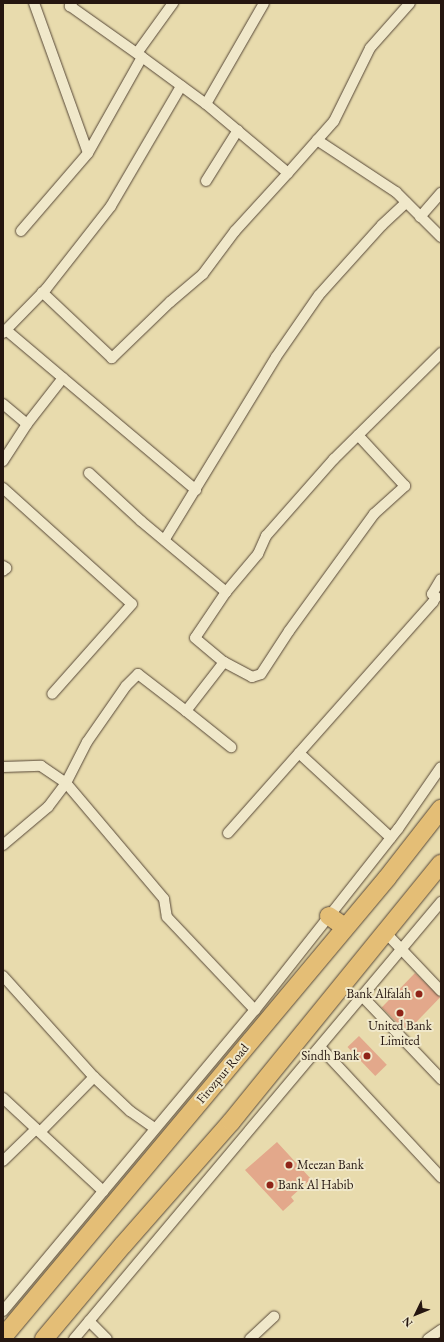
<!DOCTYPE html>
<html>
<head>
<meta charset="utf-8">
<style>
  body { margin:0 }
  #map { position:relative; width:444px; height:1342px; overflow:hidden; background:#e8dbad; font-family:"EB Garamond",serif }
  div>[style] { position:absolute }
  .building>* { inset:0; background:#e3a88b; transform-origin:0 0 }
  .roads { filter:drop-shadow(0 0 1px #564737) drop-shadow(0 0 1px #564737) }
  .street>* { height:10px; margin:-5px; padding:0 5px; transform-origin:5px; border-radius:5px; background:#f0e8ca }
  .highway>* { height:18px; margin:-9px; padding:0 9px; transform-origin:9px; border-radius:9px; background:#e4be76 }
  .dots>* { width:11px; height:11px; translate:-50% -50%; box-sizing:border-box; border:2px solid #f0e8ca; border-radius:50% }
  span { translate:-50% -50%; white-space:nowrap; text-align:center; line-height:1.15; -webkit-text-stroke:4px #f0e8ca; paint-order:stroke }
  .poi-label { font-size:13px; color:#251610 }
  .right { translate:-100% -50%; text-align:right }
  .left { translate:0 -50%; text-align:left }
  .street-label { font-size:13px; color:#251610 }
  .frame { position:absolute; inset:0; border:4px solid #251610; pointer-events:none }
  .north { position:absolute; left:396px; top:1294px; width:40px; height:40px; -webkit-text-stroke:3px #f0e8ca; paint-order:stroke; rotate:227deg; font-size:11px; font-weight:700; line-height:16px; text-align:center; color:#251610 }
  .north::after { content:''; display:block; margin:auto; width:14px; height:18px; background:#251610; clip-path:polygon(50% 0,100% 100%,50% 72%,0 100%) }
</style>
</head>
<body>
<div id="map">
  <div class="building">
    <div style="left:415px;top:973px;width:35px;height:48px;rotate:44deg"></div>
    <div style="left:359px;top:1036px;width:40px;height:16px;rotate:46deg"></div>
    <div style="clip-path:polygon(277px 1142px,311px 1179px,291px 1197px,294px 1201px,283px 1211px,245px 1170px)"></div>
  </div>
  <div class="roads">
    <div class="street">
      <div style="left:34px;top:3px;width:159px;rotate:70.2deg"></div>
      <div style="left:72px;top:3px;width:4px;rotate:124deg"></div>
      <div style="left:70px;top:6px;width:88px;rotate:35.3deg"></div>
      <div style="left:137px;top:53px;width:62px;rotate:-54.2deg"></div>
      <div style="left:206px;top:104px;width:116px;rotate:-60.1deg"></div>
      <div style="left:317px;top:140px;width:95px;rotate:33.4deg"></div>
      <div style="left:396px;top:192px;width:64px;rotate:45deg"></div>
      <div style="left:288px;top:173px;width:69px;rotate:-48.5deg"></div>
      <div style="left:334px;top:121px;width:81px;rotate:-63.7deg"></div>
      <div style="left:370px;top:48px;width:60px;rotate:-48.4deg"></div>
      <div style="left:206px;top:181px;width:60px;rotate:-57.9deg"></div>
      <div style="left:420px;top:217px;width:32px;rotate:-49deg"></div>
      <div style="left:21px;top:231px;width:103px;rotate:-49.3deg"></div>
      <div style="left:88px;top:153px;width:110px;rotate:-60.6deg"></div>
      <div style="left:142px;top:57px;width:79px;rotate:36.3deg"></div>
      <div style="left:206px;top:104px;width:107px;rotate:40.1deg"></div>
      <div style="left:288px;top:173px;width:79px;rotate:132.4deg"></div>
      <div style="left:235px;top:231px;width:54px;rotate:126.7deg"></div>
      <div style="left:203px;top:274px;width:43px;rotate:139.7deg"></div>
      <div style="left:170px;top:302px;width:81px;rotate:136deg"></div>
      <div style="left:112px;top:358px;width:96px;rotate:-136.7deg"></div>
      <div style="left:3px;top:333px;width:62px;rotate:-45.7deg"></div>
      <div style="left:46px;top:289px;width:105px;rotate:-51.9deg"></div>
      <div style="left:111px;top:206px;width:139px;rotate:-59.7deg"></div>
      <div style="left:63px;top:378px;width:174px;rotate:40.1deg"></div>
      <div style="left:3px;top:404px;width:31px;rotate:40deg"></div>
      <div style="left:27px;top:424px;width:58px;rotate:-52deg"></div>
      <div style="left:63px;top:378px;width:75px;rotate:-139.9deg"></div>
      <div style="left:3px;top:461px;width:44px;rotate:-57deg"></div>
      <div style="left:89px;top:473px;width:71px;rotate:42.7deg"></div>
      <div style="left:141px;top:521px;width:111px;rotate:39.9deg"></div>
      <div style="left:226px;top:592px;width:50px;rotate:-49.9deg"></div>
      <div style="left:258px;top:554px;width:20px;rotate:-66deg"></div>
      <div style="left:266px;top:536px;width:103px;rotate:-48.6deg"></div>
      <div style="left:334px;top:459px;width:151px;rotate:-44.7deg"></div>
      <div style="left:3px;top:488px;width:173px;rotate:42deg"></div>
      <div style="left:132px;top:604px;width:120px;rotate:131.6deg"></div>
      <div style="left:165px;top:539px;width:213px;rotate:-58.6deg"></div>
      <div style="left:276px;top:357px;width:75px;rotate:-55.3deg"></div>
      <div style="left:319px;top:295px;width:94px;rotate:-48deg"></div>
      <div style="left:382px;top:225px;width:33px;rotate:-43deg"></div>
      <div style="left:3px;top:566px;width:4px;rotate:34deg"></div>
      <div style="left:6px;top:568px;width:4px;rotate:135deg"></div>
      <div style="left:226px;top:592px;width:55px;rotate:124deg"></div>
      <div style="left:195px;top:638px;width:38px;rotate:40deg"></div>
      <div style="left:224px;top:662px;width:62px;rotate:127.8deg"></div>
      <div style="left:186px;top:711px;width:58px;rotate:38.7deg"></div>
      <div style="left:224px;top:662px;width:32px;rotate:28deg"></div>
      <div style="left:252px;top:677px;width:9px;rotate:-18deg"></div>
      <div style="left:261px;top:674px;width:51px;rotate:-56.9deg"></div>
      <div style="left:289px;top:631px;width:145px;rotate:-54deg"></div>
      <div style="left:374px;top:514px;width:42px;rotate:-42.1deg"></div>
      <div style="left:405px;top:486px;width:69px;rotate:-132.7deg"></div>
      <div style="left:299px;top:753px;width:125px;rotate:42.7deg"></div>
      <div style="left:3px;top:767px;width:38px;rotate:-2deg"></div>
      <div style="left:41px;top:766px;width:30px;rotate:34deg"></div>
      <div style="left:66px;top:783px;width:152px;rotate:49.8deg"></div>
      <div style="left:164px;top:899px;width:18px;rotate:81deg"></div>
      <div style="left:167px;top:917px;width:128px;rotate:46.6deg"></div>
      <div style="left:228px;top:833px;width:309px;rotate:-48.4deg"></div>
      <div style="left:433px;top:602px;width:6px;rotate:-59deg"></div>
      <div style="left:436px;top:597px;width:5px;rotate:-143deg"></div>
      <div style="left:432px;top:594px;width:17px;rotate:-59deg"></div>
      <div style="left:3px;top:845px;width:59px;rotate:-40.2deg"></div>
      <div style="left:48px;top:807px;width:30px;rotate:-53deg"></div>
      <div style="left:66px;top:783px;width:46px;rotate:-62.9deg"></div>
      <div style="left:87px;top:742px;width:68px;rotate:-55.1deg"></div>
      <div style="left:126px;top:686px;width:17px;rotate:-45deg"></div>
      <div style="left:138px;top:674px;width:61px;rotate:37.6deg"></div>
      <div style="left:385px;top:932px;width:81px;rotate:46.5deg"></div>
      <div style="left:3px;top:976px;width:136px;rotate:48deg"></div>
      <div style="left:94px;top:1077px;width:77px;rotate:134.5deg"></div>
      <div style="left:362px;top:996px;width:115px;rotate:46.4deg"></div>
      <div style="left:320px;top:1047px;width:178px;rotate:47.1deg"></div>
      <div style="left:94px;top:1077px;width:50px;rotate:43.4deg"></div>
      <div style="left:130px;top:1111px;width:29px;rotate:35deg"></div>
      <div style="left:3px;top:1098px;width:137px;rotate:42.9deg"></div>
      <div style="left:3px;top:1161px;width:46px;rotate:-44.1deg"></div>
      <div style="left:3px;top:1311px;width:393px;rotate:-50.1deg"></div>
      <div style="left:255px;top:1010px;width:231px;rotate:-51.7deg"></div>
      <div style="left:398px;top:829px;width:75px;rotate:-55.3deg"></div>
      <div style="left:89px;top:1321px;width:25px;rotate:45deg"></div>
      <div style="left:74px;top:1339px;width:571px;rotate:-49.98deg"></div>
      <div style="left:250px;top:1339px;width:33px;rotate:-43deg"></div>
      <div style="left:428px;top:1339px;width:16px;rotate:-35deg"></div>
    </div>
    <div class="highway">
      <div style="left:329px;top:916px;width:19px;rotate:35deg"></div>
      <div style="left:3px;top:1337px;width:598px;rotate:-50.08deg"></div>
      <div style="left:387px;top:878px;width:88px;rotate:-52deg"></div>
      <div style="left:44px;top:1339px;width:123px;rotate:-50deg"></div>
      <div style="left:123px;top:1245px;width:164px;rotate:-48.7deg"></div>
      <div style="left:231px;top:1122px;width:333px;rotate:-50.9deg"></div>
    </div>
  </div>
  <div class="dots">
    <div style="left:419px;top:994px;background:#8f2418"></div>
    <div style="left:400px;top:1013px;background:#8f2418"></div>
    <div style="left:367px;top:1056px;background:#8f2418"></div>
    <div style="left:289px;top:1165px;background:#8f2418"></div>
    <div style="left:270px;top:1185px;background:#8f2418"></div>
  </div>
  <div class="poi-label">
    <span class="right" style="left:411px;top:994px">Bank Alfalah</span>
    <span style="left:400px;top:1034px">United Bank<br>Limited</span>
    <span class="right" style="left:359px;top:1056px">Sindh Bank</span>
    <span class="left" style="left:297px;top:1165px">Meezan Bank</span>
    <span class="left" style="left:278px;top:1185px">Bank Al Habib</span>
  </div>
  <div class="street-label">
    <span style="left:223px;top:1074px;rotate:-50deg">Firozpur Road</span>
  </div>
  <div class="frame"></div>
  <div class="north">N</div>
</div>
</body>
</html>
